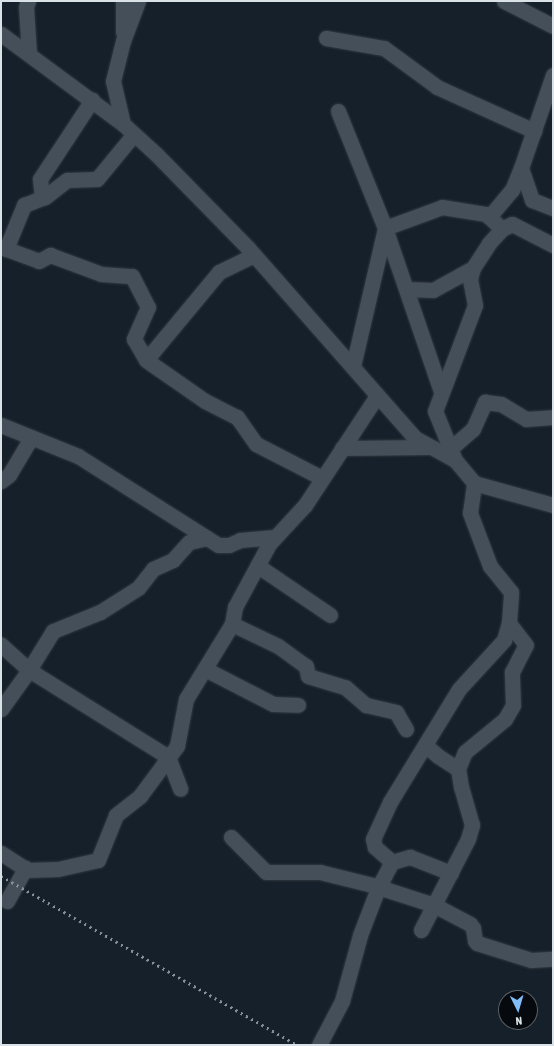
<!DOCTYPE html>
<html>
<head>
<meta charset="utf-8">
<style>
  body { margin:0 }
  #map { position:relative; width:554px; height:1046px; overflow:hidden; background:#16202a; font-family:"Asap Condensed",sans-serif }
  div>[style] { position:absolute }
  .roads { filter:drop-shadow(0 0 1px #323941) drop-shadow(0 0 1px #323941) }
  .minor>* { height:15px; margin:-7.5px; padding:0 7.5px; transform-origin:7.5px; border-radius:7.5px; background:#444f5a }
  .rail>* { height:3px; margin-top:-1.5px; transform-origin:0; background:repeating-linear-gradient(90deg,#879097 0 2px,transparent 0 6px) }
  span { translate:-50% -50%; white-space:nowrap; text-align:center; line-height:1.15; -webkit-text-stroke:4px #060a0e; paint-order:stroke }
  .frame { position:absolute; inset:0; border:2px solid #dae1e7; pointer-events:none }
  .north { position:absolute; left:498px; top:990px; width:40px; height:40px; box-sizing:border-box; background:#060a0e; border:1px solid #5b6065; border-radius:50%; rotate:175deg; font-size:11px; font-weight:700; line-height:16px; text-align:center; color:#dae1e7 }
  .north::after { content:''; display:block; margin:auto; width:14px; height:18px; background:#81bdfa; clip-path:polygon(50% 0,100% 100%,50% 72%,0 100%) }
</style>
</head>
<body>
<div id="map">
  <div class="roads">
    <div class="minor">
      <div style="left:28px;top:1px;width:6px;rotate:108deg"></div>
      <div style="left:26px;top:7px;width:46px;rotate:86.3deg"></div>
      <div style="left:123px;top:1px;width:31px;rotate:90deg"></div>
      <div style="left:504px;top:1px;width:55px;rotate:27deg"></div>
      <div style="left:1px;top:34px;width:152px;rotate:36.4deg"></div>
      <div style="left:123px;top:124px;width:45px;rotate:42.3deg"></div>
      <div style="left:156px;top:154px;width:132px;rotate:45.6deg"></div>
      <div style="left:248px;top:248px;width:253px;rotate:48.7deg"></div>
      <div style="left:415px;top:438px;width:46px;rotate:28.8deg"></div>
      <div style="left:455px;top:460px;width:30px;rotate:50deg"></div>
      <div style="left:474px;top:483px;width:82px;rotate:15.6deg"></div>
      <div style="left:326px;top:38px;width:59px;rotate:9.8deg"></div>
      <div style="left:384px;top:48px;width:66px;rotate:36.3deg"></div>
      <div style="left:437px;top:87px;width:107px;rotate:24.4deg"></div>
      <div style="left:553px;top:75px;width:98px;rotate:109deg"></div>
      <div style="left:521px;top:168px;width:34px;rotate:71deg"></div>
      <div style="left:532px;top:200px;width:22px;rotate:21deg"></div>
      <div style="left:338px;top:111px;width:126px;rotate:68.1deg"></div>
      <div style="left:385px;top:228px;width:173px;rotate:71.1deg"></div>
      <div style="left:123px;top:124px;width:44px;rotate:-103.1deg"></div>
      <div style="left:113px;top:81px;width:41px;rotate:-76deg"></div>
      <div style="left:123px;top:41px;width:43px;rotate:-69.4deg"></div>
      <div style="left:42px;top:198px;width:19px;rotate:-96deg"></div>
      <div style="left:40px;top:179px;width:95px;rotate:-56.6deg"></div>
      <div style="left:489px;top:217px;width:35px;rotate:-50deg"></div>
      <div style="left:512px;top:190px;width:24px;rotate:-68deg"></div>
      <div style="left:1px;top:247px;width:40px;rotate:20.2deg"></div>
      <div style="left:39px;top:261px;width:13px;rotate:-29deg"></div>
      <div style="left:50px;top:255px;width:54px;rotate:20.4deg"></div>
      <div style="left:101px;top:274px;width:31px;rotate:4deg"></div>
      <div style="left:132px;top:276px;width:35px;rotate:63deg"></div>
      <div style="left:148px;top:307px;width:35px;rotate:114deg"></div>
      <div style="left:134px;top:339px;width:24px;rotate:60deg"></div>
      <div style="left:6px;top:249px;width:48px;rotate:-67.8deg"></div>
      <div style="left:24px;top:205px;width:22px;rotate:-21deg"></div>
      <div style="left:45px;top:197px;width:28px;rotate:-38deg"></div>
      <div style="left:67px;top:180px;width:30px;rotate:-2deg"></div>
      <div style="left:97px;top:179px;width:58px;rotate:-50.6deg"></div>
      <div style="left:254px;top:255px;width:39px;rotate:154deg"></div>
      <div style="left:219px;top:272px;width:114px;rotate:129.7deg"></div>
      <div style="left:146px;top:360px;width:72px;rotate:34.8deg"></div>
      <div style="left:205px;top:401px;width:36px;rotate:27deg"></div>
      <div style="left:237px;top:417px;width:33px;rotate:55deg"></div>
      <div style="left:256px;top:444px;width:74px;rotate:27.3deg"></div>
      <div style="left:407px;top:289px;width:26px;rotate:2deg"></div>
      <div style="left:433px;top:290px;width:46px;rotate:-28.8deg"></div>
      <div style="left:353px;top:366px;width:142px;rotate:-76.9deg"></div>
      <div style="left:385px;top:228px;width:61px;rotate:-20.2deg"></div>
      <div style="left:442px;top:207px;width:45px;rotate:9deg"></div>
      <div style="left:486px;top:214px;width:22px;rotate:43deg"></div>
      <div style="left:502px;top:229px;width:11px;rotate:-27deg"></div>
      <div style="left:512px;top:224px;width:46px;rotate:27.1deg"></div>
      <div style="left:1px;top:425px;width:83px;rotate:21.9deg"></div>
      <div style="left:78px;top:456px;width:153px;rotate:32.4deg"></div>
      <div style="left:207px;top:538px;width:18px;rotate:167deg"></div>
      <div style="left:189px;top:542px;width:24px;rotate:132deg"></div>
      <div style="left:173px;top:560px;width:22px;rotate:156deg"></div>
      <div style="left:153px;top:569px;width:24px;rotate:128deg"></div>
      <div style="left:138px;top:588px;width:45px;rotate:147.7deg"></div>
      <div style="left:100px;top:612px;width:51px;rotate:158deg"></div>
      <div style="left:53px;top:631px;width:46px;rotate:121.6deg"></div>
      <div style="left:29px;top:670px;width:38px;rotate:-138deg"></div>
      <div style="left:342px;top:448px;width:87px;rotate:-0.7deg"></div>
      <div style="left:451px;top:448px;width:29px;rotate:-41deg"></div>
      <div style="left:473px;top:429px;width:30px;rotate:-66deg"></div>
      <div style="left:485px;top:402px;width:16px;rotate:7deg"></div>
      <div style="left:501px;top:404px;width:29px;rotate:31deg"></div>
      <div style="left:526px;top:419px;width:27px;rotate:-4deg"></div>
      <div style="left:455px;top:460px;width:53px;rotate:-112.2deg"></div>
      <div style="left:435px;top:411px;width:113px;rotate:-69.3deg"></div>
      <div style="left:475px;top:305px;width:26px;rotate:-101deg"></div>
      <div style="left:470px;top:279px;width:11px;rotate:-75deg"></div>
      <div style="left:473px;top:268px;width:30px;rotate:-57deg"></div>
      <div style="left:489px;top:243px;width:19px;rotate:-47deg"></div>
      <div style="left:1px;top:481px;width:10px;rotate:-37deg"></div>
      <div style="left:9px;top:475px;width:43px;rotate:-59.3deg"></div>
      <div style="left:207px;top:538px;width:13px;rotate:32deg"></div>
      <div style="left:218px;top:545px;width:11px"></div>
      <div style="left:229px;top:545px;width:12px;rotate:-24deg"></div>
      <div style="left:240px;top:540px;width:35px;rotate:-5deg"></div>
      <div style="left:258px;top:566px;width:87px;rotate:34.2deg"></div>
      <div style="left:232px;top:624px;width:51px;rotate:25.6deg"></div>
      <div style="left:278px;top:646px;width:34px;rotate:36deg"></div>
      <div style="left:306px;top:666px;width:10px;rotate:79deg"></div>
      <div style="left:308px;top:676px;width:39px;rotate:17deg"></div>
      <div style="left:345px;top:687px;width:28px;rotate:41deg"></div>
      <div style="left:366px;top:705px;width:31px;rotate:13deg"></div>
      <div style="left:396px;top:712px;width:20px;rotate:60deg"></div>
      <div style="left:205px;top:669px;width:76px;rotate:27.2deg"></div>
      <div style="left:273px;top:704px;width:25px;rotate:2deg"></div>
      <div style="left:1px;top:709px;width:48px;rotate:-54.3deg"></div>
      <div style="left:29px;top:670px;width:164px;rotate:32deg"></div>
      <div style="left:168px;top:757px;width:34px;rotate:69deg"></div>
      <div style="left:458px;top:769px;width:18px;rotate:-68deg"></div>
      <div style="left:465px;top:752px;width:52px;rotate:-39.5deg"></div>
      <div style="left:505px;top:719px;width:16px;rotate:-60deg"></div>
      <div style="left:513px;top:705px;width:33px;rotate:-92deg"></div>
      <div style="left:512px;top:672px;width:30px;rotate:-63deg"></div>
      <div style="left:526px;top:645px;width:28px;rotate:-128deg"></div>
      <div style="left:509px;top:623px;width:31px;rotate:-86deg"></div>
      <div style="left:511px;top:592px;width:33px;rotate:-129deg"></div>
      <div style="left:490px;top:566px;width:57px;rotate:-110.7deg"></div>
      <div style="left:470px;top:513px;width:30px;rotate:-82deg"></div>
      <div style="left:231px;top:837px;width:49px;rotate:45deg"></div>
      <div style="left:266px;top:872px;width:54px"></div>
      <div style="left:320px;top:872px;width:54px;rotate:14deg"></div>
      <div style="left:372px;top:885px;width:65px;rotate:17.9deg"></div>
      <div style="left:434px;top:905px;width:41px;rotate:27.8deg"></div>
      <div style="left:470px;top:924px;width:5px;rotate:53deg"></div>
      <div style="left:473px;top:928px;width:13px;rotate:81deg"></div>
      <div style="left:475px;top:941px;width:3px;rotate:45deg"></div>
      <div style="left:477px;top:943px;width:57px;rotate:17.5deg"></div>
      <div style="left:531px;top:960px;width:22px;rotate:-3deg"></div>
      <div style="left:1px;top:853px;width:31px;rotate:33deg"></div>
      <div style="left:27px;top:870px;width:31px;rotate:-2deg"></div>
      <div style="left:58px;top:869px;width:41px;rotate:-12.7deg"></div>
      <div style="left:98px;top:860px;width:48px;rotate:-68.2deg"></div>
      <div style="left:116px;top:815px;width:31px;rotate:-38deg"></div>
      <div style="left:140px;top:796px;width:62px;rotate:-53.5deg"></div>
      <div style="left:177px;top:746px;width:48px;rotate:-79.2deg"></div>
      <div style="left:186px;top:699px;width:88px;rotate:-58.5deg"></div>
      <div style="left:232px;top:624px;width:17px;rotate:-80deg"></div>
      <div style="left:235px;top:607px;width:72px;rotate:-61.6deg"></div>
      <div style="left:269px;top:544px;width:53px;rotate:-47.3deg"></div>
      <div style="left:305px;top:505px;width:131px;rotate:-56.6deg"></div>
      <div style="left:392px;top:862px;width:19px;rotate:-16deg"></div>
      <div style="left:410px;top:857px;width:44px;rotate:21.3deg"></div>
      <div style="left:7px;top:901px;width:38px;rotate:-61deg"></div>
      <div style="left:421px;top:930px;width:102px;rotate:-62.7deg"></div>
      <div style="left:468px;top:839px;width:15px;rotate:-74deg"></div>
      <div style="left:472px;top:825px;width:40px;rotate:-106deg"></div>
      <div style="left:461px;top:787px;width:18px;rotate:-99deg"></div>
      <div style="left:458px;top:769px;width:24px;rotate:-147deg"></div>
      <div style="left:438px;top:756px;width:17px;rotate:-140deg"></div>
      <div style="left:319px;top:1045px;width:50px;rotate:-62.4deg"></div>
      <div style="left:342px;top:1001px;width:68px;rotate:-74.7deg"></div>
      <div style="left:360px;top:935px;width:50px;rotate:-69deg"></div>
      <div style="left:378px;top:888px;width:30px;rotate:-62deg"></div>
      <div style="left:392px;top:862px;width:23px;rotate:-139deg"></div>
      <div style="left:375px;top:847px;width:8px;rotate:-104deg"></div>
      <div style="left:373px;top:839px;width:41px;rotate:-65.3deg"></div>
      <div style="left:390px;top:802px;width:132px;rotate:-58.6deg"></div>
      <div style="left:459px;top:689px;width:67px;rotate:-47.4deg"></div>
      <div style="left:504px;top:640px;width:18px;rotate:-74deg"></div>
    </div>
  </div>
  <div class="rail">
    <div style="left:1px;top:876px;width:341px;rotate:29.7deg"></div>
  </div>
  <div class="frame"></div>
  <div class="north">N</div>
</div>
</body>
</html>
